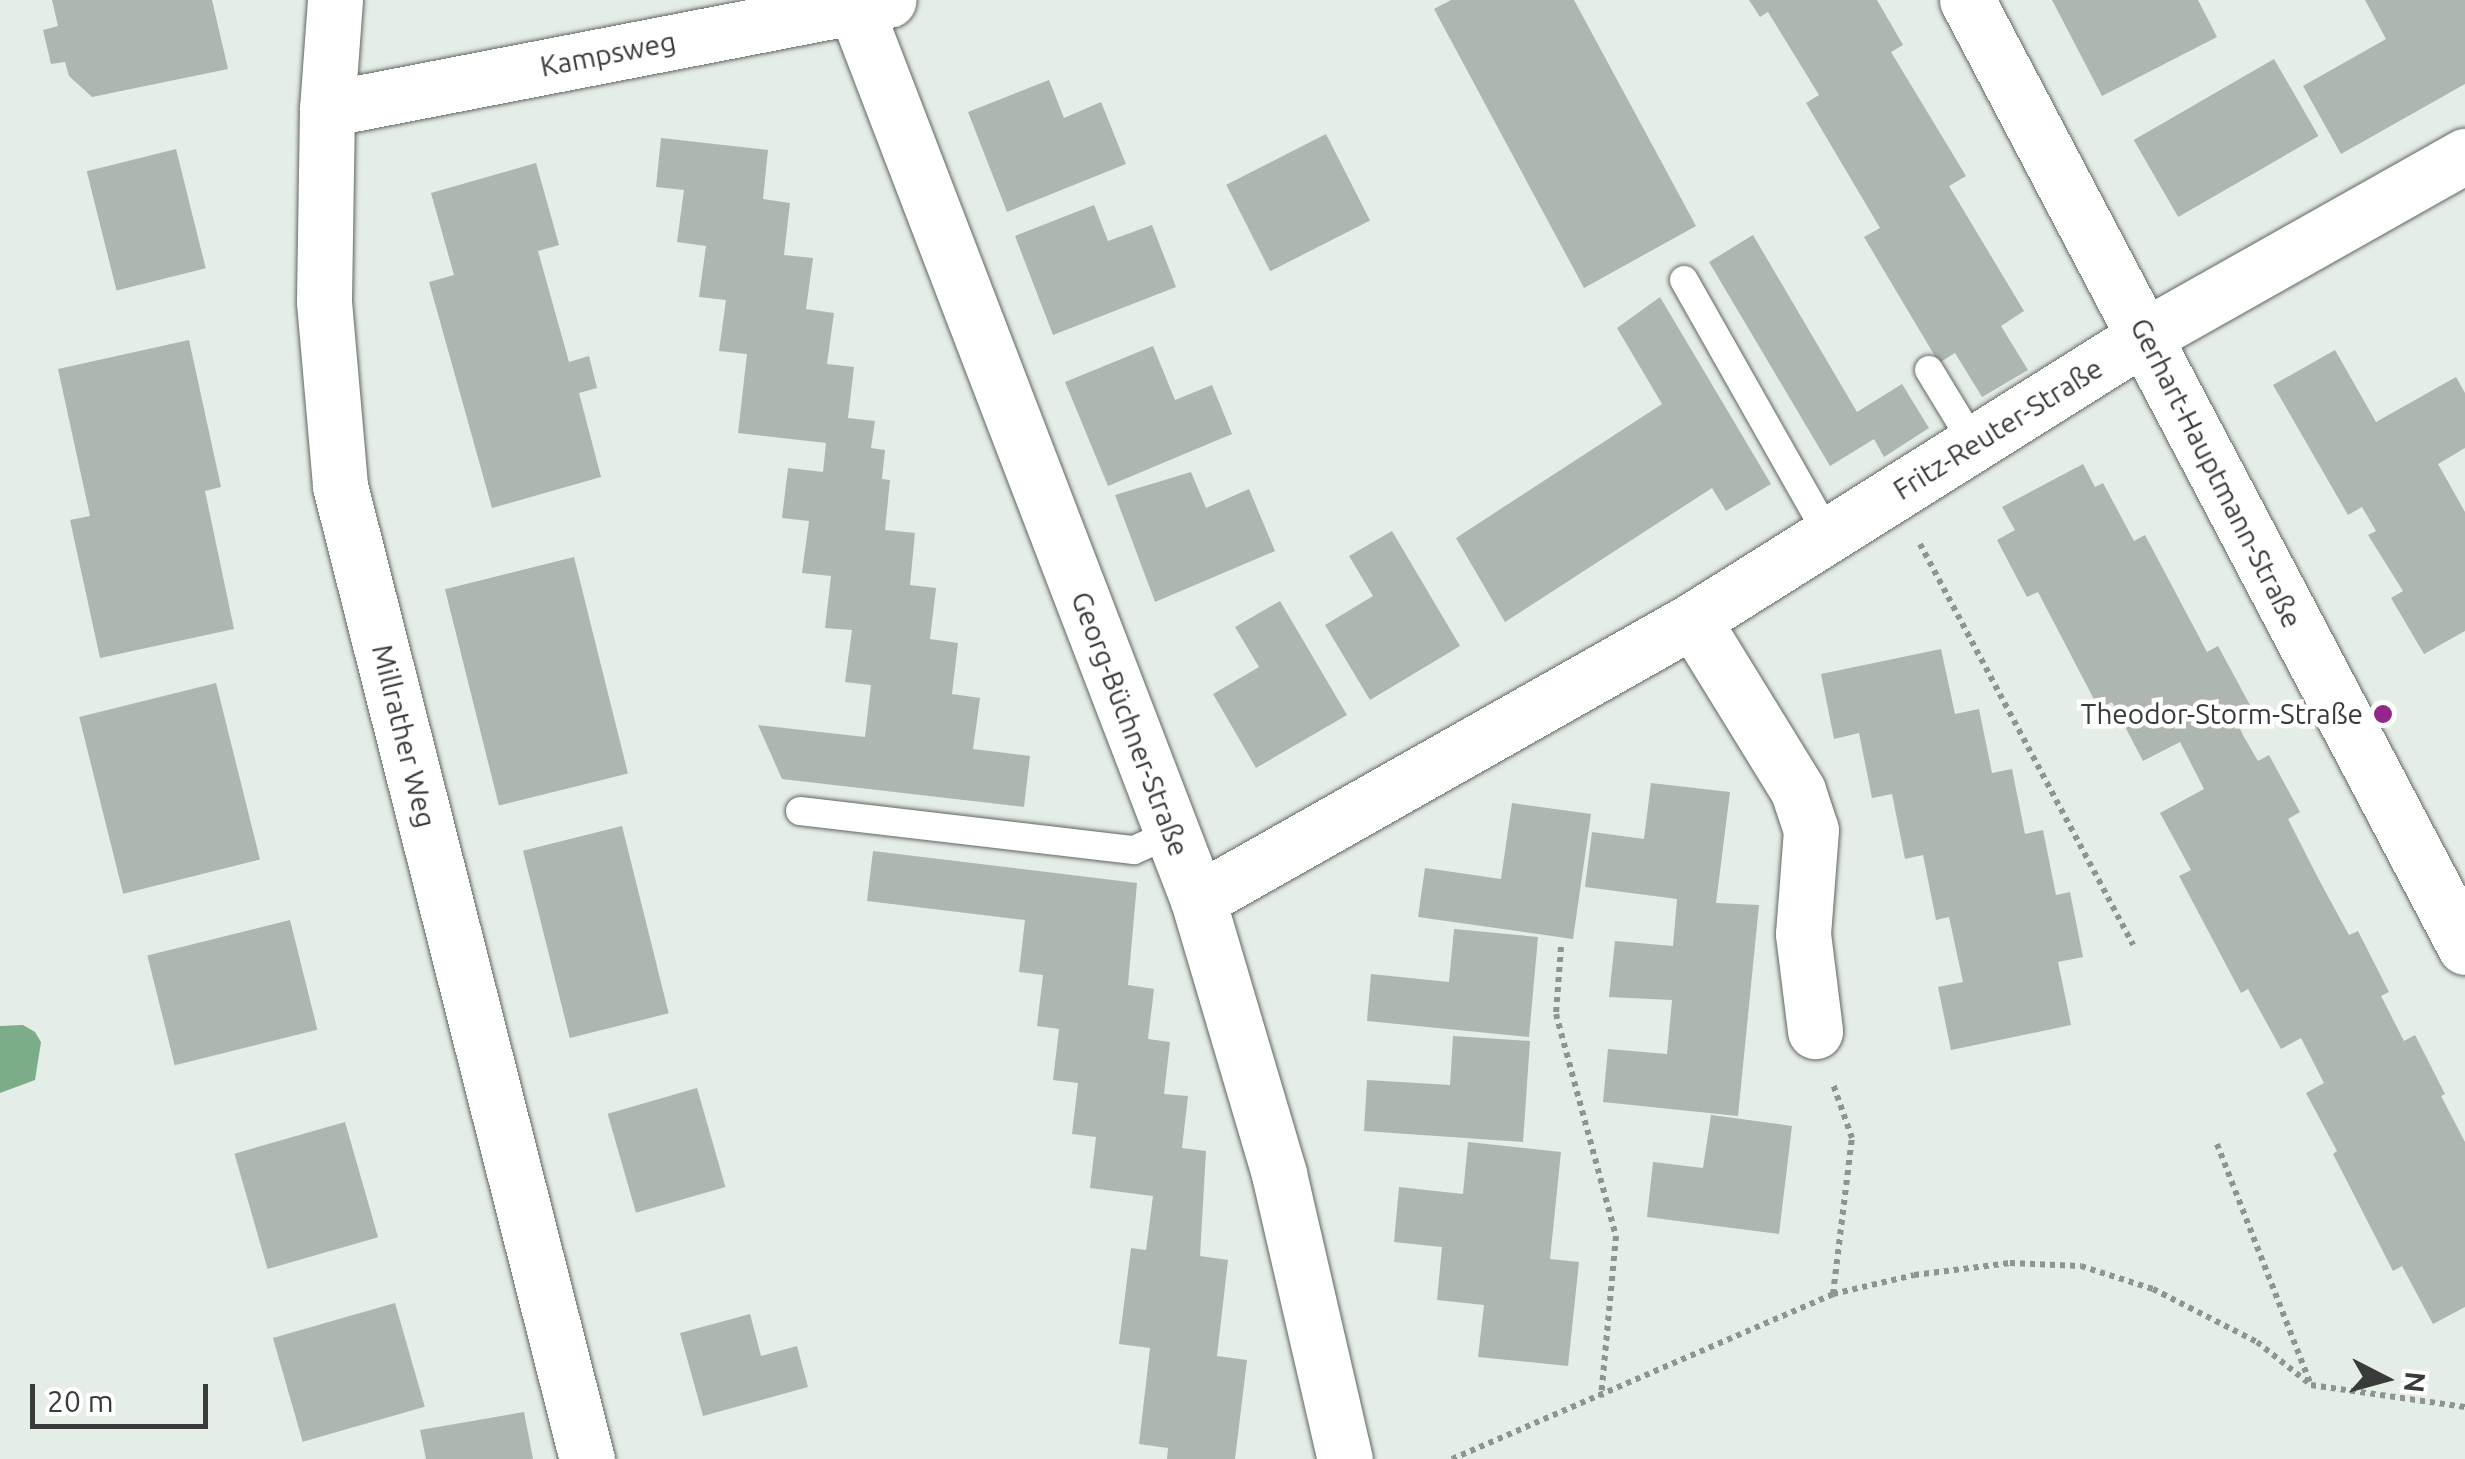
<!DOCTYPE html>
<html>
<head>
<meta charset="utf-8">
<style>
  body { margin:0 }
  #map { position:relative; width:2465px; height:1459px; overflow:hidden; background:#e4ede6; font-family:Ubuntu,sans-serif }
  div>[style] { position:absolute }
  .water>* { inset:0; background:#7cad8a }
  .building>* { inset:0; background:#aeb6b0; transform-origin:0 0 }
  .path>* { height:6px; margin-top:-3px; transform-origin:0; background:repeating-linear-gradient(90deg,#8e9490 0 5px,transparent 0 10px) }
  .roads { filter:drop-shadow(0 0 2px #5f6761) drop-shadow(0 0 2px #5f6761) }
  .lane>* { height:28px; margin:-14px; padding:0 14px; transform-origin:14px; border-radius:14px; background:#fff }
  .street>* { height:55px; margin:-27.5px; padding:0 27.5px; transform-origin:27.5px; border-radius:27.5px; background:#fff }
  .dots>* { width:28px; height:28px; translate:-50% -50%; box-sizing:border-box; border:5px solid #fff; border-radius:50% }
  span { translate:-50% -50%; white-space:nowrap; text-align:center; line-height:1.15; -webkit-text-stroke:9px #fff; paint-order:stroke }
  .street-label { font-size:28px; color:#383b39 }
  .poi-label { font-size:28px; color:#383b39 }
  .right { translate:-100% -50%; text-align:right }
  .north { position:absolute; left:2335px; top:1329px; width:100px; height:100px; -webkit-text-stroke:8px #fff; paint-order:stroke; rotate:96deg; font-size:28px; font-weight:700; line-height:40px; text-align:center; color:#383b39 }
  .north::after { content:''; display:block; margin:auto; width:35px; height:45px; background:#383b39; clip-path:polygon(50% 0,100% 100%,50% 72%,0 100%) }
  .scale { position:absolute; left:30px; top:1384px; width:178px; height:45px; box-sizing:border-box; border:5px solid #383b39; border-top:0; padding-left:12px; font-size:30px; line-height:35px; white-space:nowrap; color:#383b39; -webkit-text-stroke:8px #fff; paint-order:stroke }
</style>
</head>
<body>
<div id="map">
  <div class="water">
    <div style="clip-path:polygon(23px 1025px,35px 1032px,41px 1042px,35px 1080px,0 1093px,0 1026px)"></div>
  </div>
  <div class="building">
    <div style="clip-path:polygon(52px 0,212px 0,228px 69px,92px 97px,69px 76px,65px 62px,51px 64px,43px 30px,58px 26px)"></div>
    <div style="clip-path:polygon(1451px 0,1574px 0,1696px 226px,1584px 288px,1434px 9px)"></div>
    <div style="clip-path:polygon(1749px 0,1877px 0,1903px 45px,1891px 52px,1966px 176px,1949px 186px,2024px 311px,2001px 326px,2028px 370px,1982px 397px,1955px 353px,1939px 363px,1864px 237px,1880px 228px,1806px 103px,1819px 95px,1768px 12px,1760px 17px)"></div>
    <div style="clip-path:polygon(2052px 0,2198px 0,2217px 37px,2102px 96px)"></div>
    <div style="clip-path:polygon(2365px 0,2465px 0,2465px 84px,2341px 154px,2303px 86px,2386px 39px)"></div>
    <div style="left:2274px;top:59px;width:89px;height:162px;rotate:60deg"></div>
    <div style="clip-path:polygon(1049px 80px,1064px 118px,1101px 102px,1126px 164px,1007px 212px,968px 112px)"></div>
    <div style="left:1326px;top:134px;width:97px;height:112px;rotate:63deg"></div>
    <div style="clip-path:polygon(661px 138px,768px 150px,763px 199px,790px 203px,784px 255px,813px 258px,806px 309px,834px 313px,827px 364px,854px 367px,848px 418px,875px 421px,871px 448px,885px 450px,882px 479px,890px 480px,885px 530px,915px 533px,910px 585px,936px 588px,930px 639px,958px 643px,952px 694px,980px 698px,973px 749px,1030px 756px,1024px 807px,782px 779px,758px 725px,865px 737px,871px 685px,845px 682px,852px 630px,825px 628px,831px 576px,802px 573px,809px 521px,782px 518px,788px 468px,823px 472px,826px 443px,738px 433px,747px 354px,719px 351px,726px 300px,699px 297px,706px 246px,677px 242px,684px 190px,656px 187px)"></div>
    <div style="left:176px;top:149px;width:123px;height:92px;rotate:76deg"></div>
    <div style="clip-path:polygon(536px 163px,559px 245px,538px 251px,569px 362px,589px 356px,597px 388px,579px 393px,601px 477px,492px 508px,429px 282px,454px 275px,431px 193px)"></div>
    <div style="clip-path:polygon(1094px 205px,1108px 241px,1152px 225px,1176px 287px,1053px 335px,1015px 236px)"></div>
    <div style="clip-path:polygon(1753px 235px,1857px 412px,1902px 384px,1929px 428px,1884px 457px,1874px 439px,1830px 466px,1709px 262px)"></div>
    <div style="clip-path:polygon(1660px 297px,1771px 484px,1726px 511px,1712px 488px,1505px 622px,1456px 538px,1662px 404px,1617px 328px)"></div>
    <div style="clip-path:polygon(189px 340px,221px 487px,205px 491px,234px 629px,100px 658px,70px 520px,90px 516px,58px 369px)"></div>
    <div style="clip-path:polygon(1153px 346px,1175px 400px,1212px 385px,1232px 434px,1108px 486px,1065px 382px)"></div>
    <div style="clip-path:polygon(2335px 350px,2376px 422px,2456px 377px,2465px 393px,2465px 448px,2438px 464px,2465px 512px,2465px 631px,2424px 654px,2391px 598px,2403px 591px,2368px 535px,2376px 531px,2362px 507px,2348px 515px,2273px 385px)"></div>
    <div style="clip-path:polygon(2083px 464px,2095px 487px,2103px 483px,2134px 541px,2145px 535px,2207px 652px,2218px 646px,2250px 705px,2233px 714px,2244px 737px,2258px 761px,2269px 755px,2300px 812px,2288px 819px,2318px 878px,2349px 935px,2358px 931px,2389px 992px,2381px 996px,2404px 1041px,2415px 1035px,2445px 1094px,2441px 1096px,2465px 1142px,2465px 1307px,2433px 1324px,2402px 1266px,2393px 1271px,2333px 1154px,2337px 1151px,2306px 1093px,2324px 1083px,2301px 1038px,2281px 1049px,2248px 989px,2241px 993px,2179px 876px,2191px 870px,2160px 813px,2204px 789px,2180px 742px,2143px 761px,2112px 702px,2099px 709px,2038px 592px,2027px 597px,1997px 540px,2015px 530px,2002px 507px)"></div>
    <div style="clip-path:polygon(1191px 472px,1206px 508px,1249px 489px,1275px 551px,1155px 602px,1115px 495px)"></div>
    <div style="clip-path:polygon(1392px 531px,1460px 646px,1370px 700px,1325px 625px,1373px 596px,1349px 556px)"></div>
    <div style="left:574px;top:557px;width:223px;height:133px;rotate:76deg"></div>
    <div style="clip-path:polygon(1280px 601px,1347px 715px,1256px 768px,1213px 694px,1259px 667px,1235px 627px)"></div>
    <div style="clip-path:polygon(1941px 649px,1955px 714px,1979px 709px,1992px 773px,2012px 769px,2025px 834px,2043px 830px,2056px 895px,2070px 892px,2083px 957px,2058px 962px,2071px 1025px,1951px 1050px,1938px 987px,1963px 982px,1949px 917px,1936px 920px,1923px 855px,1905px 859px,1892px 794px,1872px 798px,1859px 733px,1834px 739px,1821px 674px)"></div>
    <div style="left:216px;top:683px;width:182px;height:141px;rotate:76deg"></div>
    <div style="clip-path:polygon(1651px 783px,1730px 792px,1716px 903px,1759px 905px,1738px 1116px,1603px 1102px,1608px 1049px,1667px 1054px,1672px 1000px,1609px 997px,1615px 941px,1673px 946px,1677px 899px,1585px 887px,1592px 832px,1644px 839px)"></div>
    <div style="clip-path:polygon(1512px 803px,1591px 814px,1573px 939px,1418px 917px,1425px 868px,1501px 879px)"></div>
    <div style="left:622px;top:826px;width:193px;height:102px;rotate:76deg"></div>
    <div style="clip-path:polygon(873px 851px,1137px 883px,1128px 985px,1154px 989px,1148px 1039px,1170px 1042px,1164px 1094px,1188px 1096px,1182px 1148px,1206px 1151px,1200px 1256px,1228px 1260px,1217px 1356px,1247px 1360px,1235px 1459px,1167px 1459px,1168px 1448px,1139px 1444px,1150px 1348px,1119px 1344px,1131px 1248px,1146px 1250px,1153px 1196px,1090px 1188px,1096px 1137px,1072px 1134px,1078px 1083px,1053px 1080px,1059px 1029px,1037px 1026px,1043px 975px,1019px 972px,1025px 920px,867px 901px)"></div>
    <div style="left:290px;top:920px;width:113px;height:147px;rotate:76deg"></div>
    <div style="clip-path:polygon(1454px 929px,1538px 937px,1529px 1037px,1367px 1021px,1371px 974px,1449px 982px)"></div>
    <div style="clip-path:polygon(1453px 1036px,1530px 1041px,1523px 1142px,1364px 1131px,1367px 1080px,1450px 1085px)"></div>
    <div style="left:697px;top:1088px;width:103px;height:93px;rotate:74deg"></div>
    <div style="clip-path:polygon(1711px 1115px,1792px 1126px,1779px 1234px,1647px 1217px,1653px 1162px,1703px 1168px)"></div>
    <div style="left:345px;top:1122px;width:120px;height:115px;rotate:74deg"></div>
    <div style="clip-path:polygon(1468px 1142px,1561px 1152px,1550px 1259px,1579px 1262px,1568px 1366px,1478px 1357px,1484px 1305px,1437px 1300px,1442px 1247px,1394px 1242px,1399px 1187px,1463px 1194px)"></div>
    <div style="left:395px;top:1303px;width:108px;height:127px;rotate:74deg"></div>
    <div style="clip-path:polygon(750px 1314px,761px 1356px,797px 1346px,808px 1387px,703px 1416px,680px 1333px)"></div>
    <div style="clip-path:polygon(524px 1412px,533px 1459px,426px 1459px,420px 1430px)"></div>
  </div>
  <div class="path">
    <div style="left:1920px;top:544px;width:454px;rotate:62deg"></div>
    <div style="left:1561px;top:947px;width:67px;rotate:94.3deg"></div>
    <div style="left:1556px;top:1014px;width:230px;rotate:74.9deg"></div>
    <div style="left:1616px;top:1236px;width:162px;rotate:95.3deg"></div>
    <div style="left:2217px;top:1144px;width:259px;rotate:68.7deg"></div>
    <div style="left:1833px;top:1294px;width:157px;rotate:-83.1deg"></div>
    <div style="left:1852px;top:1138px;width:57px;rotate:-109.4deg"></div>
    <div style="left:1452px;top:1459px;width:415px;rotate:-23.4deg"></div>
    <div style="left:1833px;top:1294px;width:83px;rotate:-13.2deg"></div>
    <div style="left:1914px;top:1275px;width:97px;rotate:-7.1deg"></div>
    <div style="left:2010px;top:1263px;width:71px;rotate:2.4deg"></div>
    <div style="left:2081px;top:1266px;width:76px;rotate:17.7deg"></div>
    <div style="left:2153px;top:1289px;width:117px;rotate:27deg"></div>
    <div style="left:2257px;top:1342px;width:69px;rotate:38.5deg"></div>
    <div style="left:2311px;top:1385px;width:156px;rotate:8.1deg"></div>
  </div>
  <div class="roads">
    <div class="lane">
      <div style="left:1684px;top:280px;width:294px;rotate:60.5deg"></div>
      <div style="left:1929px;top:370px;width:87px;rotate:58.7deg"></div>
      <div style="left:800px;top:811px;width:336px;rotate:6.7deg"></div>
      <div style="left:1134px;top:850px;width:42px;rotate:-24.1deg"></div>
    </div>
    <div class="street">
      <div style="left:335px;top:0;width:109px;rotate:94.2deg"></div>
      <div style="left:327px;top:109px;width:193px;rotate:90.9deg"></div>
      <div style="left:324px;top:302px;width:185px;rotate:85deg"></div>
      <div style="left:340px;top:486px;width:1004px;rotate:75.76deg"></div>
      <div style="left:1967px;top:0;width:1070px;rotate:62.26deg"></div>
      <div style="left:855px;top:7px;width:957px;rotate:68.99deg"></div>
      <div style="left:1198px;top:900px;width:286px;rotate:73.5deg"></div>
      <div style="left:1279px;top:1174px;width:293px;rotate:77deg"></div>
      <div style="left:327px;top:109px;width:572px;rotate:-10.98deg"></div>
      <div style="left:1693px;top:620px;width:201px;rotate:58.4deg"></div>
      <div style="left:1798px;top:791px;width:41px;rotate:71.6deg"></div>
      <div style="left:1811px;top:830px;width:104px;rotate:94.4deg"></div>
      <div style="left:1803px;top:934px;width:98px;rotate:82.9deg"></div>
      <div style="left:1198px;top:900px;width:569px;rotate:-29.49deg"></div>
      <div style="left:1693px;top:620px;width:534px;rotate:-32.14deg"></div>
      <div style="left:2145px;top:336px;width:367px;rotate:-29.4deg"></div>
    </div>
  </div>
  <div class="dots">
    <div style="left:2383px;top:714px;background:#942788"></div>
  </div>
  <div class="street-label">
    <span style="left:608px;top:54px;rotate:-11deg">Kampsweg</span>
    <span style="left:1998px;top:429px;rotate:-32deg">Fritz-Reuter-Straße</span>
    <span style="left:2216px;top:473px;rotate:63deg">Gerhart-Hauptmann-Straße</span>
    <span style="left:1130px;top:724px;rotate:69deg">Georg-Büchner-Straße</span>
    <span style="left:404px;top:736px;rotate:76deg">Millrather Weg</span>
  </div>
  <div class="poi-label">
    <span class="right" style="left:2363px;top:714px">Theodor-Storm-Straße</span>
  </div>
  <div class="north">N</div>
  <div class="scale">20 m</div>
</div>
</body>
</html>
